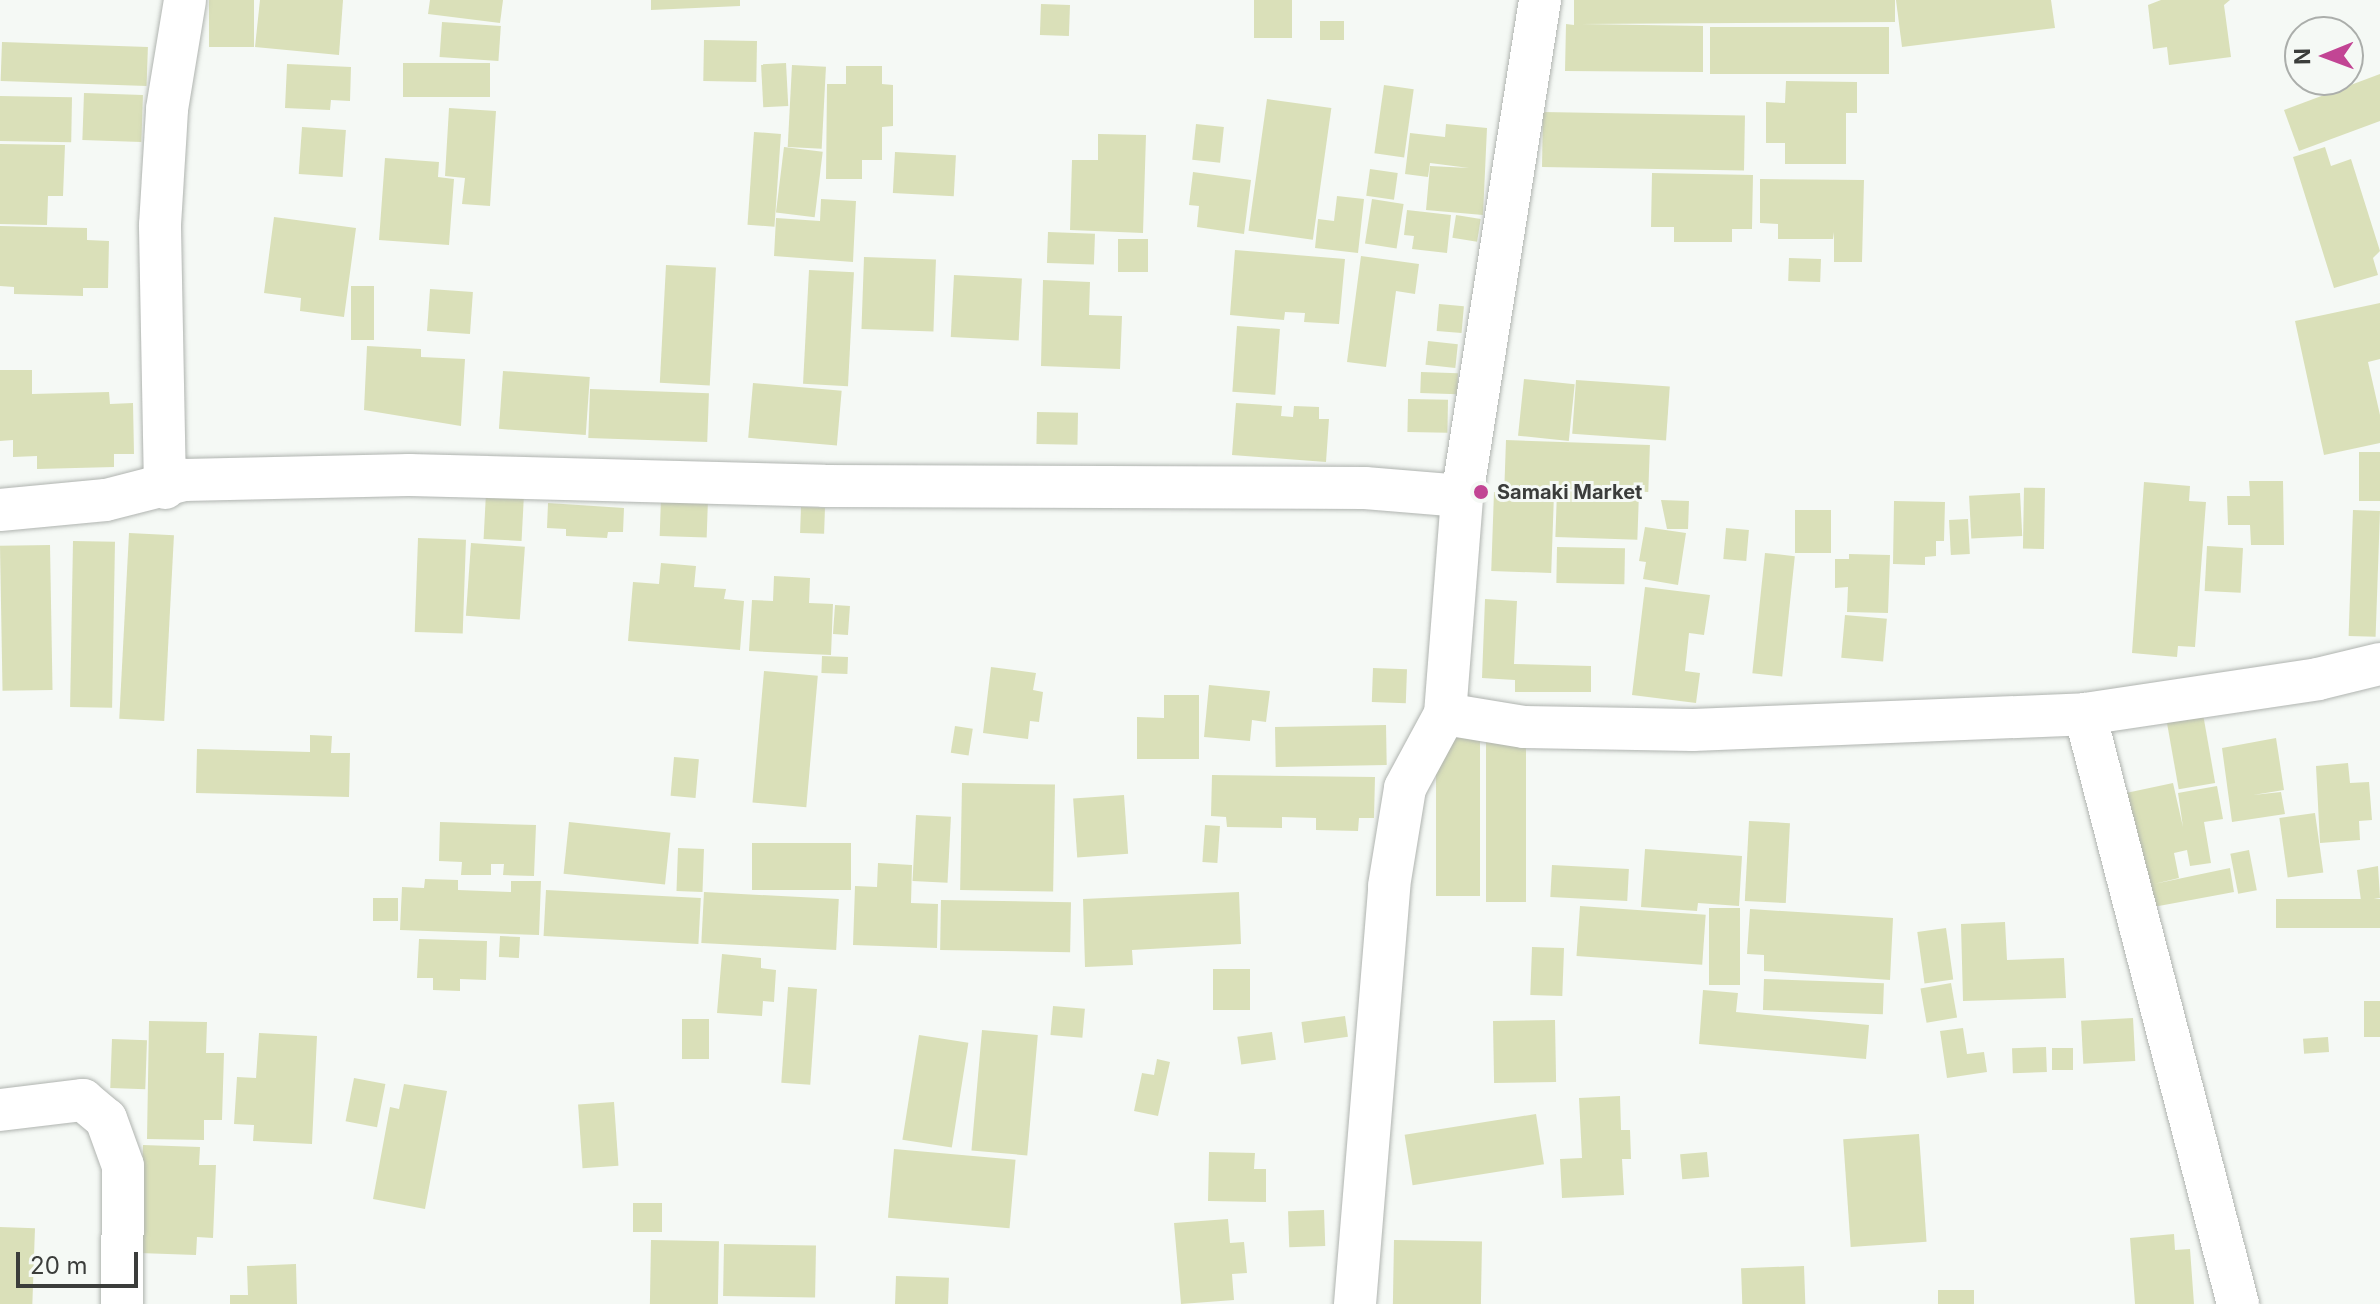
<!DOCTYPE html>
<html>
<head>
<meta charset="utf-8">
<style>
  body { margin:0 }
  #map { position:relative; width:2380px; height:1304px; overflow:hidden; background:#f5f9f5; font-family:Inter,sans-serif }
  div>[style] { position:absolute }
  .building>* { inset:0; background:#dae0b9; transform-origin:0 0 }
  .roads { filter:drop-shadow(0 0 2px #b0b4b0) drop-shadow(0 0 2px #b0b4b0) }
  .street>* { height:42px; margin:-21px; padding:0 21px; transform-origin:21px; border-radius:21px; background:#fff }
  .dots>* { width:22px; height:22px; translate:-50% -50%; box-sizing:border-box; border:4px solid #f5f9f5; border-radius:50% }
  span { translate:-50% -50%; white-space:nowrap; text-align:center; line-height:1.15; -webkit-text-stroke:6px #f5f9f5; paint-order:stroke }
  .poi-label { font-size:20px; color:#3b3d3b; font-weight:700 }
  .left { translate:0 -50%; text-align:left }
  .north { position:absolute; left:2284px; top:16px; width:80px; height:80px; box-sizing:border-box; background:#f5f9f5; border:2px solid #abaeab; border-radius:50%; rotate:269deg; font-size:22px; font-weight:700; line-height:32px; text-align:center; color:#3b3d3b }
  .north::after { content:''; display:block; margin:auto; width:28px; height:36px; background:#c24594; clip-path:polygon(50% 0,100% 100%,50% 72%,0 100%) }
  .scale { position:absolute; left:16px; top:1252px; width:122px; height:36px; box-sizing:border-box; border:4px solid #3b3d3b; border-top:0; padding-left:10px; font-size:24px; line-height:28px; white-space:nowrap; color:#3b3d3b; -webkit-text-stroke:6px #f5f9f5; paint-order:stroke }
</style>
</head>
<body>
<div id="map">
  <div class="building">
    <div style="left:209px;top:0;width:45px;height:47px"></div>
    <div style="clip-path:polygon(260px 0,343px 0,339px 55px,255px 47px)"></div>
    <div style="clip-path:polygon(430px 0,503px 0,500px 23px,428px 14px)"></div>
    <div style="clip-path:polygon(651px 0,740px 0,740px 6px,651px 10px)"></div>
    <div style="left:1254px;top:0;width:38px;height:38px"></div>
    <div style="clip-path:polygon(1574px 0,1895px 0,1895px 22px,1581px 24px,1703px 26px,1703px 72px,1565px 71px,1566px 24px,1574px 25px)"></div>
    <div style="clip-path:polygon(1896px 0,2051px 0,2055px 28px,1902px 47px)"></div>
    <div style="clip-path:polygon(2161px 0,2230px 0,2224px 5px,2231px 57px,2169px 65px,2167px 47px,2153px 49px,2148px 5px)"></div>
    <div style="left:1041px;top:4px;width:29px;height:31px;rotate:2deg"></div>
    <div style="left:1320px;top:21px;width:24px;height:19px"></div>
    <div style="left:442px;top:22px;width:59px;height:35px;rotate:4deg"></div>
    <div style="left:1710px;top:27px;width:179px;height:47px"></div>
    <div style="left:704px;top:40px;width:53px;height:41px;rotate:1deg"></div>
    <div style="left:2px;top:42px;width:146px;height:39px;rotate:2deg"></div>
    <div style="left:490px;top:63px;width:34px;height:87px;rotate:90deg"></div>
    <div style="left:786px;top:63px;width:43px;height:25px;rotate:87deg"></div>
    <div style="clip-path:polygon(287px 64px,351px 67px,350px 101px,331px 100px,330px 110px,285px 108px)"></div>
    <div style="left:792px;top:65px;width:34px;height:82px;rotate:3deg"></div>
    <div style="clip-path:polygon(846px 66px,882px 66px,882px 84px,893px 85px,893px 126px,882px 127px,882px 160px,862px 160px,862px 179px,826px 179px,827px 84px,846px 84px)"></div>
    <div style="clip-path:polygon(2380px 74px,2380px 121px,2299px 151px,2284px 110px)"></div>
    <div style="clip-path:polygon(1786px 81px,1857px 82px,1857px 113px,1846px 113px,1846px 164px,1785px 164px,1785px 143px,1766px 143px,1766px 102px,1785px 103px)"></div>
    <div style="left:1384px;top:85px;width:30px;height:69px;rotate:8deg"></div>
    <div style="left:84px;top:93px;width:59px;height:47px;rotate:2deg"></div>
    <div style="left:0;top:96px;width:72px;height:45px;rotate:1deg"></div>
    <div style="left:1267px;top:99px;width:65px;height:133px;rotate:8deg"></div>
    <div style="clip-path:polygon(449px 108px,496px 111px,490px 206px,462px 204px,465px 178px,445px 176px)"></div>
    <div style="left:1543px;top:112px;width:202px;height:55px;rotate:1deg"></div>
    <div style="left:1196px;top:124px;width:28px;height:36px;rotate:6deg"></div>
    <div style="clip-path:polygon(1446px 124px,1487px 128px,1483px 215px,1426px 210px,1430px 166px,1469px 168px,1430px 163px,1428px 177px,1405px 174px,1410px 133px,1445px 137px)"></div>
    <div style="left:302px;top:127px;width:44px;height:47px;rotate:4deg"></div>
    <div style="left:754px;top:132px;width:27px;height:93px;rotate:4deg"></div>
    <div style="clip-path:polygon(1098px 134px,1146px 135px,1143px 233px,1070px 230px,1072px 160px,1098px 160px)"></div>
    <div style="clip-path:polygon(0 144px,65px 145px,63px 196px,48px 196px,47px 225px,0 224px)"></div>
    <div style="left:784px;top:147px;width:39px;height:66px;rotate:7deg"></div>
    <div style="clip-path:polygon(2325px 147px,2331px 166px,2351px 159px,2380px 251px,2373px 258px,2378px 275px,2334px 288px,2293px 157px)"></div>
    <div style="left:895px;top:152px;width:61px;height:41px;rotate:3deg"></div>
    <div style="clip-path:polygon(385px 158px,439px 162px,438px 177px,454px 179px,449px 245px,379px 240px)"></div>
    <div style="left:1370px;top:169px;width:28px;height:27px;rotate:8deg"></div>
    <div style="clip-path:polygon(1193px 172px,1251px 180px,1244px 234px,1197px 227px,1199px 206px,1189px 205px)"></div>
    <div style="clip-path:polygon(1652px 173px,1753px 175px,1752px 229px,1732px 229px,1732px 242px,1674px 242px,1674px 227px,1651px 227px)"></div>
    <div style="clip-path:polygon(1760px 179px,1864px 180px,1862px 262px,1834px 262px,1834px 232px,1833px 239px,1778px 239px,1778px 224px,1760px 223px)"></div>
    <div style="clip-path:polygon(1337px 196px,1364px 199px,1358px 253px,1315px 248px,1318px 219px,1334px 221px)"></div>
    <div style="clip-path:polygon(821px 199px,856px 201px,853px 262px,774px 256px,776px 218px,820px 221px)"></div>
    <div style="left:1372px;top:199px;width:32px;height:45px;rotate:9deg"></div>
    <div style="clip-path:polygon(1407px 210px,1451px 215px,1447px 253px,1412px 249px,1414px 236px,1404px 235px)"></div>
    <div style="left:1456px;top:215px;width:25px;height:23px;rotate:9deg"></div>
    <div style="clip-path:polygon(274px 217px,356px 228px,344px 317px,300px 311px,301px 298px,264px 293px)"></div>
    <div style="clip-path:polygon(0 226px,87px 228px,87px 240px,109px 241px,108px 288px,83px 288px,83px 296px,14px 294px,14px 287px,0 286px)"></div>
    <div style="left:1048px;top:232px;width:47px;height:31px;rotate:2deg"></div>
    <div style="left:1118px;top:239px;width:30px;height:33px"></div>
    <div style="clip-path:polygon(1235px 250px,1345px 259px,1339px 324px,1304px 322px,1305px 313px,1285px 312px,1284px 320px,1230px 315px)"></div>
    <div style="clip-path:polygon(1361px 256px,1419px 264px,1415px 294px,1396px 291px,1386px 367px,1347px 362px)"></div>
    <div style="left:864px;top:257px;width:72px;height:72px;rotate:2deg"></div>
    <div style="left:1789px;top:258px;width:32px;height:23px;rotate:2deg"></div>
    <div style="left:666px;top:265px;width:50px;height:118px;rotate:3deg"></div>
    <div style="left:809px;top:270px;width:45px;height:114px;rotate:3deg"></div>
    <div style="left:954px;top:275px;width:68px;height:62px;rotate:3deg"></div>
    <div style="clip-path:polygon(1043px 280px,1090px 282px,1089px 315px,1122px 316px,1120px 369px,1041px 366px)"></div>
    <div style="left:374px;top:286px;width:54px;height:23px;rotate:90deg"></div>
    <div style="left:430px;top:289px;width:43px;height:42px;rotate:4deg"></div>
    <div style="clip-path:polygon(2380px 303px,2380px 359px,2368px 362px,2380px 415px,2380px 443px,2324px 455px,2295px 321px)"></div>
    <div style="left:1439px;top:304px;width:25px;height:27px;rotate:5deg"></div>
    <div style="left:1237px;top:326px;width:43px;height:66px;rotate:4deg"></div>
    <div style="left:1428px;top:341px;width:30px;height:24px;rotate:6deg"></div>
    <div style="clip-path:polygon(367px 346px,421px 349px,421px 357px,465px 359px,461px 426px,364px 410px)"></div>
    <div style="clip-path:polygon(0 370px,32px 370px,32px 394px,109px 392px,110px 404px,133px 403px,134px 454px,114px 454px,114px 467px,37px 469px,37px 456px,13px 457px,13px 440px,0 441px)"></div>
    <div style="left:503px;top:371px;width:87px;height:58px;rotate:4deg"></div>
    <div style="left:1421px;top:372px;width:37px;height:21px;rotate:2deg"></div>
    <div style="left:1524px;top:379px;width:51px;height:57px;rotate:6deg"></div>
    <div style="left:1576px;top:380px;width:94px;height:54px;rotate:4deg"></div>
    <div style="left:753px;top:383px;width:89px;height:55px;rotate:5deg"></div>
    <div style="left:590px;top:389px;width:119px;height:49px;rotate:2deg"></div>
    <div style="left:1408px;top:399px;width:40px;height:33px;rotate:1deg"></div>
    <div style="clip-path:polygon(1236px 403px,1282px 406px,1281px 416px,1293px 417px,1294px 406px,1319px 407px,1319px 419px,1329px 419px,1326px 462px,1232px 455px)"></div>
    <div style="left:1037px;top:412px;width:41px;height:32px;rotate:1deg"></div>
    <div style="left:1506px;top:440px;width:144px;height:47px;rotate:2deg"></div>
    <div style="left:2359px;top:452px;width:21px;height:49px"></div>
    <div style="clip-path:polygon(2249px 481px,2283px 481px,2284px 545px,2251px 545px,2250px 525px,2228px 525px,2227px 496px,2250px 496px)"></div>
    <div style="clip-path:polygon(2144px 482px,2190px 486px,2189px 501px,2206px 502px,2195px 647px,2178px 646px,2177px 657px,2132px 653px)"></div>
    <div style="left:2045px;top:488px;width:61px;height:21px;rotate:91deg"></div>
    <div style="left:1557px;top:491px;width:82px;height:46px;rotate:2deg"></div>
    <div style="left:1494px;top:492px;width:60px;height:79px;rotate:2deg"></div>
    <div style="left:486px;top:493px;width:38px;height:46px;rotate:3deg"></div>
    <div style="left:2020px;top:493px;width:43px;height:51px;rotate:87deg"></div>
    <div style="left:661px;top:498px;width:47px;height:38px;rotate:2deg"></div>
    <div style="clip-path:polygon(1661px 500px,1689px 501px,1688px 529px,1667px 529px)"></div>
    <div style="clip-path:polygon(1894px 501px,1945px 502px,1944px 541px,1936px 541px,1936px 556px,1925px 557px,1925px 565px,1893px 564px)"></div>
    <div style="clip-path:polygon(548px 503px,624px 508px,623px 532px,608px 532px,607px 538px,566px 536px,566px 529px,547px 528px)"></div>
    <div style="left:801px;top:507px;width:24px;height:26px;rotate:2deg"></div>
    <div style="left:1795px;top:510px;width:36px;height:43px"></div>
    <div style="left:2353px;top:510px;width:27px;height:126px;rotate:2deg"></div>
    <div style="left:1968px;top:519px;width:35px;height:19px;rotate:87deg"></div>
    <div style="clip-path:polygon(1645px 527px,1686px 533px,1678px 585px,1643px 579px,1646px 562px,1639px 561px)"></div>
    <div style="left:1726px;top:528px;width:23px;height:31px;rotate:5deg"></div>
    <div style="left:129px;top:533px;width:45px;height:186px;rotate:3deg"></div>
    <div style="left:418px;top:538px;width:48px;height:94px;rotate:2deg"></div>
    <div style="left:73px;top:541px;width:42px;height:166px;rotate:1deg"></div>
    <div style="left:471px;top:543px;width:54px;height:73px;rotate:4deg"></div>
    <div style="left:50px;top:545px;width:145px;height:50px;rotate:89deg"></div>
    <div style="left:2207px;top:546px;width:36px;height:45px;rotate:3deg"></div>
    <div style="left:1557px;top:547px;width:68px;height:36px;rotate:1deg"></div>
    <div style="left:1765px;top:553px;width:30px;height:121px;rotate:6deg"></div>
    <div style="clip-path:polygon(1849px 554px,1890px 555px,1888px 613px,1847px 612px,1848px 587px,1835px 588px,1835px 559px,1849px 559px)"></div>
    <div style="clip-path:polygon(661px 563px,696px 566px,694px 587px,726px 589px,724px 599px,744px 601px,740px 650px,628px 641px,633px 582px,659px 584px)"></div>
    <div style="clip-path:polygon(774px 576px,810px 578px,809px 603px,833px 604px,831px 655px,749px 651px,752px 600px,773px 601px)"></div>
    <div style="clip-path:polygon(1645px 587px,1710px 595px,1704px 635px,1689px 633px,1685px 671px,1700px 673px,1696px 703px,1632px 695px)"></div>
    <div style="clip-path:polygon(1485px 599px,1517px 601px,1514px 664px,1591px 666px,1591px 692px,1515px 692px,1515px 680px,1482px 678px)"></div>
    <div style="left:835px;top:605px;width:15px;height:29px;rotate:4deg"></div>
    <div style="left:1845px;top:615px;width:42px;height:43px;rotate:5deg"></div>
    <div style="left:822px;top:656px;width:26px;height:17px;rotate:2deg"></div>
    <div style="clip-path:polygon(991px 667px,1036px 673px,1033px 690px,1043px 692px,1039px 722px,1030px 721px,1028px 739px,983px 733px)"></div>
    <div style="left:1373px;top:668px;width:34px;height:34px;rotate:2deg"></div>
    <div style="left:764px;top:671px;width:54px;height:132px;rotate:5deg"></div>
    <div style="clip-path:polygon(1209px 685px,1270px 691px,1266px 722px,1252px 720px,1250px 741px,1204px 737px)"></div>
    <div style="clip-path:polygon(1164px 695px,1199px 695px,1199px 759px,1137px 759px,1137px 717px,1164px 718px)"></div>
    <div style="left:2203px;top:714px;width:70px;height:37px;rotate:80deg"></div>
    <div style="left:1386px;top:725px;width:40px;height:111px;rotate:89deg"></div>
    <div style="left:955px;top:726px;width:18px;height:27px;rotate:9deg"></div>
    <div style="clip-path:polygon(310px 735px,332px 736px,331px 753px,350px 753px,349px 797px,196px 793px,197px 749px,310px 752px)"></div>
    <div style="left:1436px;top:737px;width:44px;height:159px"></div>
    <div style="clip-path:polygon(2276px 738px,2284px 790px,2253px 795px,2281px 792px,2285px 814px,2232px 822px,2222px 748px)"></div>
    <div style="left:1486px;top:739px;width:40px;height:163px"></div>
    <div style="left:674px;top:757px;width:25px;height:39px;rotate:5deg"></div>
    <div style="clip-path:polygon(2348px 763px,2350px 783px,2369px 782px,2372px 820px,2359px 821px,2360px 840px,2320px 843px,2316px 766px)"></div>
    <div style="clip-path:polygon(1212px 775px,1375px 777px,1374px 818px,1359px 818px,1358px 831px,1316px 830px,1316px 818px,1282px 817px,1282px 828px,1227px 827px,1226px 817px,1211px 816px)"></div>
    <div style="left:962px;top:783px;width:93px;height:107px;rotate:1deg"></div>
    <div style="clip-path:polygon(2173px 783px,2183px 827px,2178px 793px,2217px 786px,2223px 819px,2204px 822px,2211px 863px,2190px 866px,2187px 850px,2174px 853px,2179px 878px,2154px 884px,2230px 868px,2234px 892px,2148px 908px,2126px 793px)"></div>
    <div style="left:1124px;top:795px;width:59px;height:51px;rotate:86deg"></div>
    <div style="left:2315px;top:813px;width:60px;height:36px;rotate:82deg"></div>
    <div style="left:916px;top:815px;width:35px;height:66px;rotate:3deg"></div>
    <div style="left:1749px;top:821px;width:41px;height:80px;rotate:3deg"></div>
    <div style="clip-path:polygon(440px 822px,536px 825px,534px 876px,503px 875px,504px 864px,491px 864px,491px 875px,461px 875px,462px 862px,439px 861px)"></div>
    <div style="left:569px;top:822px;width:102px;height:52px;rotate:6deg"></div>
    <div style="left:1205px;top:825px;width:15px;height:37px;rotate:4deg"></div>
    <div style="left:752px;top:843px;width:99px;height:47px"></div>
    <div style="left:678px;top:848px;width:26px;height:43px;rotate:2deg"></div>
    <div style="clip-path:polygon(1645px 849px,1742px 856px,1739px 906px,1698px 903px,1697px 911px,1641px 907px)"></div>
    <div style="left:2249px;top:850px;width:41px;height:19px;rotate:79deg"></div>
    <div style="clip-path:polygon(878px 863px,912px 865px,911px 903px,938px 904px,937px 948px,853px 945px,855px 886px,877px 887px)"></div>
    <div style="left:1552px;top:865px;width:77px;height:32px;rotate:3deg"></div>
    <div style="clip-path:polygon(2378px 866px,2380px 898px,2361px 901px,2357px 870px)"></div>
    <div style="clip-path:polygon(425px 879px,458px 880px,458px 890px,511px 892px,511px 881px,541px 881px,539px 935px,400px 930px,402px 887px,424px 888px)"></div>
    <div style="left:546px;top:890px;width:155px;height:46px;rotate:3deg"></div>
    <div style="left:704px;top:892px;width:135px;height:51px;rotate:3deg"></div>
    <div style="clip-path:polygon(1239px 892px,1241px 944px,1132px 950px,1133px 965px,1085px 967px,1083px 899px)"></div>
    <div style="left:373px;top:898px;width:25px;height:23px"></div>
    <div style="left:2380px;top:899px;width:29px;height:104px;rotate:90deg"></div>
    <div style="left:941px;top:900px;width:130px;height:50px;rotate:1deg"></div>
    <div style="left:1580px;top:906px;width:126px;height:50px;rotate:4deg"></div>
    <div style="left:1709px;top:908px;width:31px;height:77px"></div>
    <div style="clip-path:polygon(1750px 909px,1893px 918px,1890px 980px,1764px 971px,1764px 955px,1747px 954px)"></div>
    <div style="clip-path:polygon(2005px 922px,2007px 960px,2064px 958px,2066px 998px,1963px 1001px,1961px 924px)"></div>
    <div style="left:1946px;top:928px;width:52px;height:29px;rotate:82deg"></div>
    <div style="left:500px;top:936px;width:20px;height:21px;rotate:3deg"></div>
    <div style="clip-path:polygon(419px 939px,487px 941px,486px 980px,460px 979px,460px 991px,433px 990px,433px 978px,417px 978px)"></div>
    <div style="left:1532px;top:947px;width:32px;height:48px;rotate:2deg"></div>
    <div style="clip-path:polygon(722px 954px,761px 958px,761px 968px,776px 970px,774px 1002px,763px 1001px,762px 1016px,717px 1013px)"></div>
    <div style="left:1213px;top:969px;width:37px;height:41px"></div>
    <div style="left:1764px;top:979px;width:120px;height:31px;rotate:2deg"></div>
    <div style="left:1951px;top:983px;width:35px;height:31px;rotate:80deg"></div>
    <div style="left:788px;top:987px;width:29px;height:96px;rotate:4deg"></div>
    <div style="clip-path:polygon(1703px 990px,1738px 993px,1736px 1012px,1869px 1025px,1866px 1059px,1699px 1044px)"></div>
    <div style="left:2364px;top:1001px;width:16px;height:36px"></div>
    <div style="left:1053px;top:1006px;width:32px;height:29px;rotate:5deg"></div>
    <div style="left:1345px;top:1016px;width:21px;height:44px;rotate:82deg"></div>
    <div style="left:2133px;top:1018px;width:43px;height:52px;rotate:87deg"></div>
    <div style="left:682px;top:1019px;width:27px;height:40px"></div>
    <div style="left:1555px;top:1020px;width:62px;height:62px;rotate:89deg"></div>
    <div style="clip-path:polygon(149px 1021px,207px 1022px,206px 1053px,224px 1053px,222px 1120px,204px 1120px,204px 1140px,147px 1139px)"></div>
    <div style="clip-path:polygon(1963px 1028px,1967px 1054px,1984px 1052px,1987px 1072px,1947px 1078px,1940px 1031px)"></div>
    <div style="left:982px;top:1030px;width:56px;height:121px;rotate:5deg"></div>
    <div style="left:1272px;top:1032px;width:28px;height:35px;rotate:82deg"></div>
    <div style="clip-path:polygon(259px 1033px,317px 1036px,312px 1144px,253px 1141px,254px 1125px,234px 1124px,237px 1077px,256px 1078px)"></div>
    <div style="left:919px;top:1035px;width:50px;height:106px;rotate:9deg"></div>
    <div style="left:2328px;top:1037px;width:15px;height:25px;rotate:86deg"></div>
    <div style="left:112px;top:1039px;width:35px;height:49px;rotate:2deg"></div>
    <div style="left:2046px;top:1047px;width:25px;height:34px;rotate:88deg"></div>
    <div style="left:2052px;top:1048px;width:21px;height:22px"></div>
    <div style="clip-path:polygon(1157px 1059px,1170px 1062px,1158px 1116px,1134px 1111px,1142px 1073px,1154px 1075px)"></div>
    <div style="left:354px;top:1078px;width:32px;height:44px;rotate:11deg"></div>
    <div style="clip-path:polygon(404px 1084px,447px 1091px,425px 1209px,373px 1199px,390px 1107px,399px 1109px)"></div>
    <div style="clip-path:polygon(1620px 1096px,1621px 1130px,1630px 1130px,1631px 1159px,1622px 1159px,1624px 1195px,1562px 1198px,1560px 1159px,1582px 1158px,1579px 1098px)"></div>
    <div style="left:614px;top:1102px;width:64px;height:36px;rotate:86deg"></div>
    <div style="left:1536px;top:1114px;width:51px;height:133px;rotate:81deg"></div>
    <div style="left:1919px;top:1134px;width:108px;height:76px;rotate:86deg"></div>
    <div style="clip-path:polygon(143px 1145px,200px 1147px,199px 1165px,216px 1165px,213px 1238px,197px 1237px,196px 1255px,139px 1253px)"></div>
    <div style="left:894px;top:1149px;width:122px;height:69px;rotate:5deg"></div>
    <div style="clip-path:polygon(1209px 1152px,1255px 1153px,1254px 1169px,1266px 1169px,1266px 1202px,1208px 1201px)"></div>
    <div style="left:1707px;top:1152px;width:25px;height:27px;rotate:85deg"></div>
    <div style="left:662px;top:1203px;width:29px;height:29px;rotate:90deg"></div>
    <div style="left:1324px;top:1210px;width:36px;height:36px;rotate:88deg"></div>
    <div style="clip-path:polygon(1228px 1219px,1230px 1243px,1244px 1242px,1247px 1273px,1232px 1274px,1234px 1300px,1181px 1304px,1174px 1223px)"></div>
    <div style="left:0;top:1227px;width:35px;height:77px;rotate:2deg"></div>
    <div style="clip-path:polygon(2174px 1234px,2175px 1250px,2190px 1249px,2194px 1304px,2135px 1304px,2130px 1238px)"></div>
    <div style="left:651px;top:1240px;width:68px;height:64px;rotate:1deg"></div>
    <div style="left:1394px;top:1240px;width:88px;height:64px;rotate:1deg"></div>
    <div style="left:724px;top:1244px;width:92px;height:52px;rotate:1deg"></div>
    <div style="clip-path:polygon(296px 1264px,297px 1304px,230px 1304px,230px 1295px,248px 1295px,247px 1266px)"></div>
    <div style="left:1804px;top:1266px;width:38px;height:63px;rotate:88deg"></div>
    <div style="left:896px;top:1276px;width:53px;height:28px;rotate:2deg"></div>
    <div style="left:1938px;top:1290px;width:36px;height:14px"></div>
  </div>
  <div class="roads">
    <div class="street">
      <div style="left:165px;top:488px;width:263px;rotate:-91.1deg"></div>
      <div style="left:160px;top:225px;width:116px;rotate:-86.5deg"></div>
      <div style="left:167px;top:109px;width:110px;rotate:-80.6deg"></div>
      <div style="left:0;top:510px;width:106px;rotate:-5.4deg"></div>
      <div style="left:106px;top:500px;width:81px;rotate:-14.4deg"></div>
      <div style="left:184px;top:480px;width:225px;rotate:-1.3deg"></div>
      <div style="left:409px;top:475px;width:415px;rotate:1.5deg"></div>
      <div style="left:824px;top:486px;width:541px;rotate:0.21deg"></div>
      <div style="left:1365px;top:488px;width:97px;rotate:4.7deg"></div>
      <div style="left:1462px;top:496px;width:502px;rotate:-81.06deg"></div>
      <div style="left:1445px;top:714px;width:219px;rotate:-85.5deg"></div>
      <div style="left:2085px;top:714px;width:610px;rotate:75.46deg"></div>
      <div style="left:0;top:1110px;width:84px;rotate:-6.9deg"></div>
      <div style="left:83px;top:1100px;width:30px;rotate:40deg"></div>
      <div style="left:106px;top:1119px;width:50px;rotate:70.1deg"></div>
      <div style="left:123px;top:1166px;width:138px;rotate:90.4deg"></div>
      <div style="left:1355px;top:1304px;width:419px;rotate:-85.3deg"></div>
      <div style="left:1389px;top:886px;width:99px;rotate:-80.7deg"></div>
      <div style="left:1405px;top:788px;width:84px;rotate:-61.6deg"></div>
      <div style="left:1445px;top:714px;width:80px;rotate:9.3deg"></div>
      <div style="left:1524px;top:727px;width:169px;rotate:1deg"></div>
      <div style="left:1693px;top:730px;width:392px;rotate:-2.3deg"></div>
      <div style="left:2085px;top:714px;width:236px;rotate:-8.5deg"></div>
      <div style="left:2318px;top:679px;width:64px;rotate:-13.6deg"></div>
    </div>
  </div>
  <div class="dots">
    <div style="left:1481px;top:492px;background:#c24594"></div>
  </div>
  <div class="poi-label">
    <span class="left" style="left:1497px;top:492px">Samaki Market</span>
  </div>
  <div class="north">N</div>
  <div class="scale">20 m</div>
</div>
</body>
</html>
